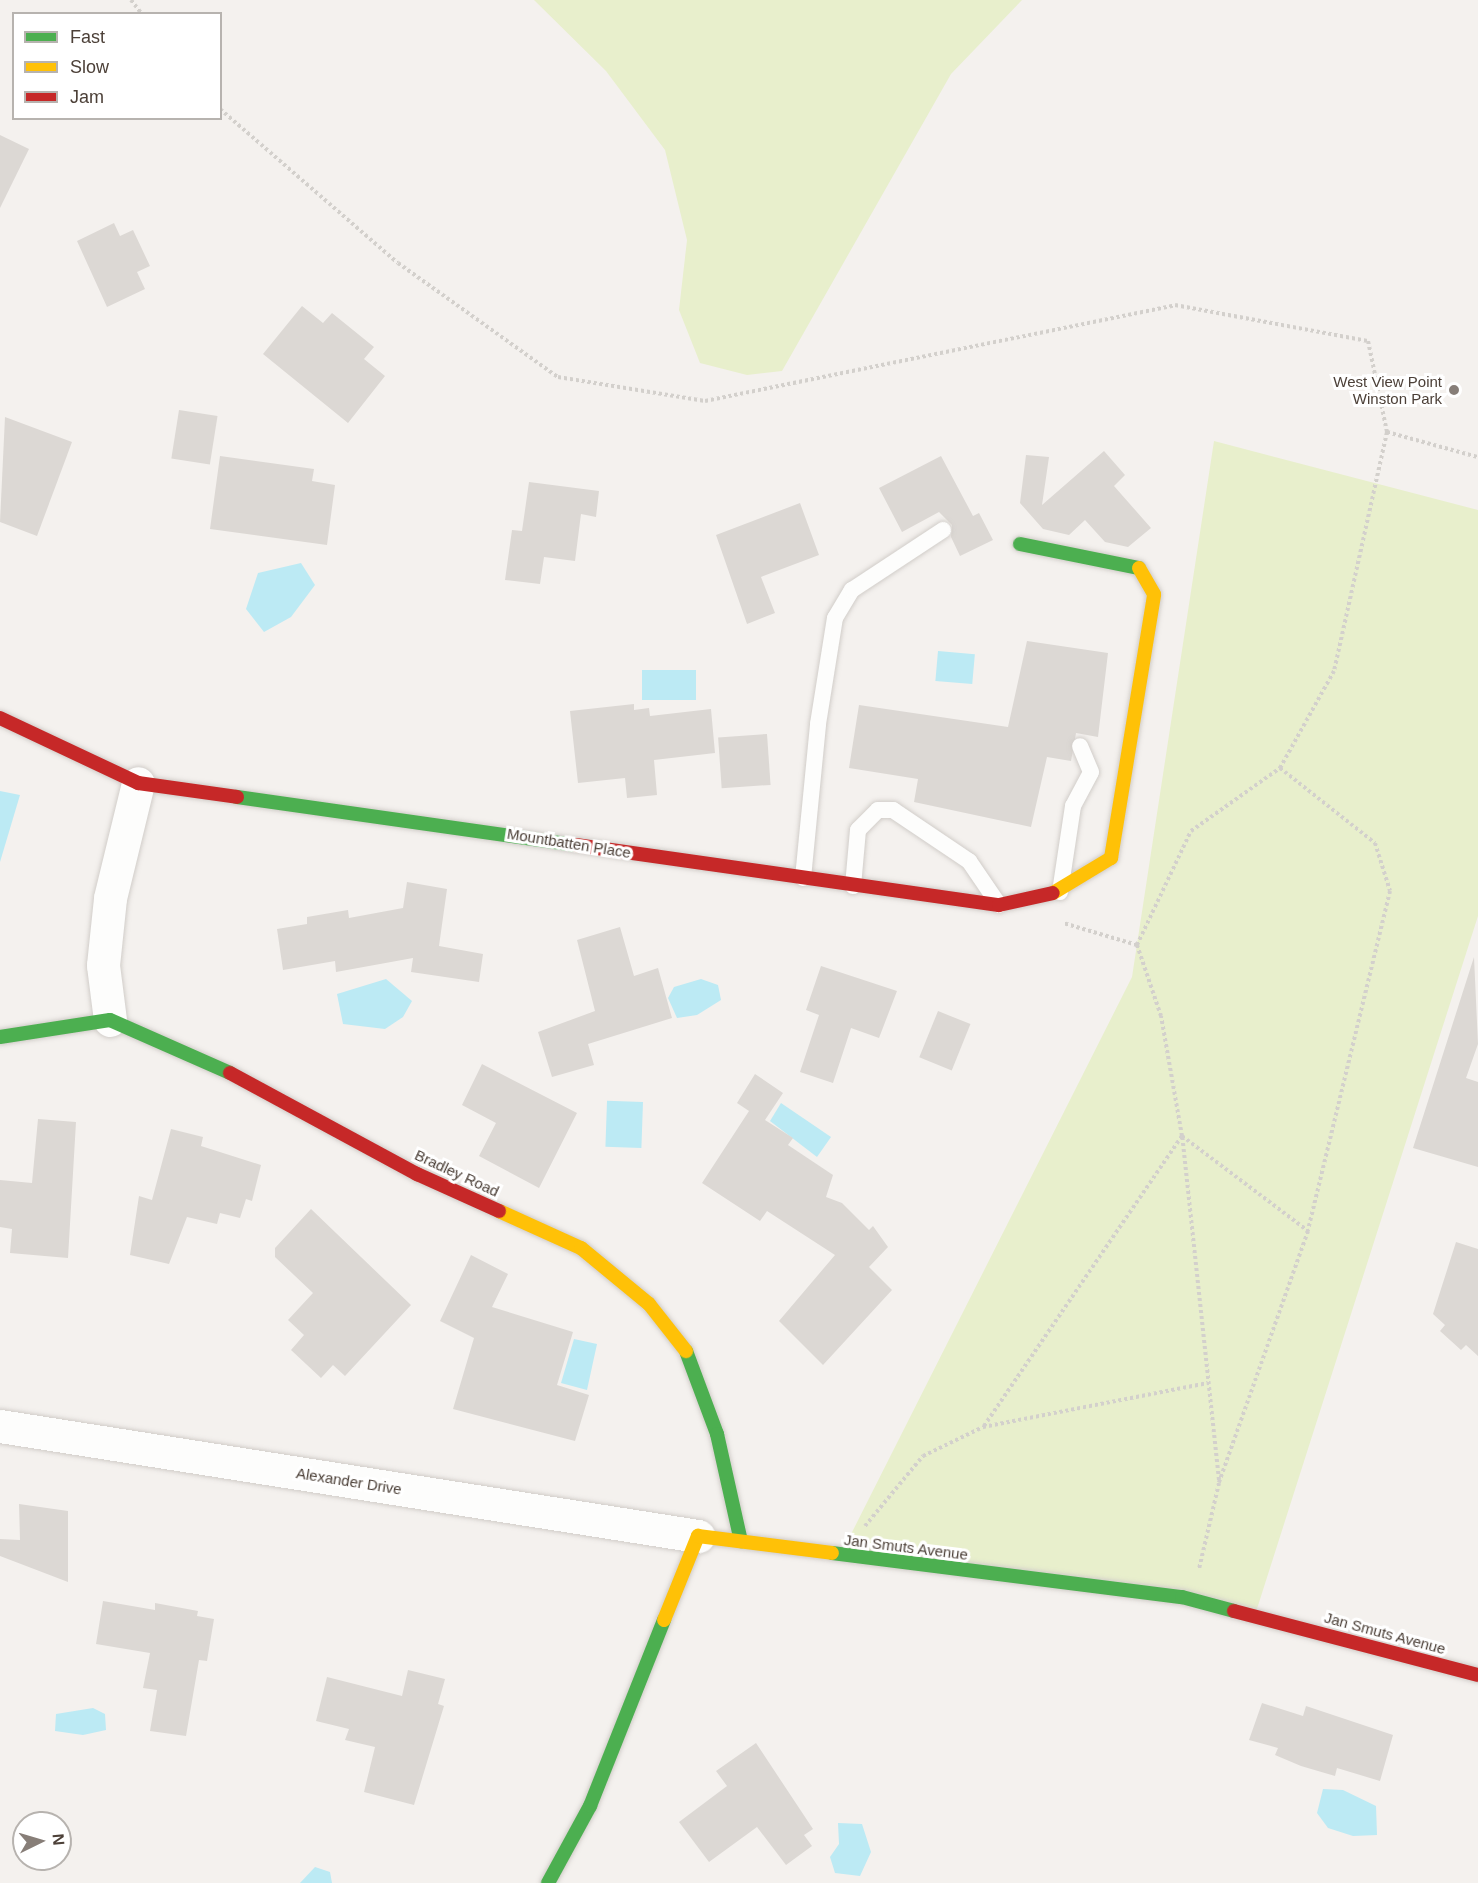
<!DOCTYPE html>
<html>
<head>
<meta charset="utf-8">
<style>
  body { margin:0 }
  #map { position:relative; width:1478px; height:1883px; overflow:hidden; background:#f4f1ee; font-family:Arial,sans-serif }
  div>[style] { position:absolute }
  .green>* { inset:0; background:#e8efcc }
  .water>* { inset:0; background:#bceaf4; transform-origin:0 0 }
  .building>* { inset:0; background:#dcd8d4; transform-origin:0 0 }
  .path>* { height:4px; margin-top:-2px; transform-origin:0; background:repeating-linear-gradient(90deg,#d3d0cc 0 3px,transparent 0 6px) }
  .roads { filter:drop-shadow(0 0 2px #d1cdc9) drop-shadow(0 0 2px #d1cdc9) }
  .lane>* { height:16px; margin:-8px; padding:0 8px; transform-origin:8px; border-radius:8px; background:#fdfdfc }
  .street>* { height:33px; margin:-16.5px; padding:0 16.5px; transform-origin:16.5px; border-radius:16.5px; background:#fdfdfc }
  .fast>* { height:14px; margin:-7px; padding:0 7px; transform-origin:7px; border-radius:7px; background:#4caf50 }
  .slow>* { height:14px; margin:-7px; padding:0 7px; transform-origin:7px; border-radius:7px; background:#ffc107 }
  .jam>* { height:14px; margin:-7px; padding:0 7px; transform-origin:7px; border-radius:7px; background:#c62828 }
  .dots>* { width:16px; height:16px; translate:-50% -50%; box-sizing:border-box; border:3px solid #fff; border-radius:50% }
  span { translate:-50% -50%; white-space:nowrap; text-align:center; line-height:1.15; -webkit-text-stroke:6px #fff; paint-order:stroke }
  .poi-label { font-size:15px; color:#4c4038 }
  .right { translate:-100% -50%; text-align:right }
  .street-label { font-size:15px; color:#4c4038 }
  .legend { position:absolute; left:12px; top:12px; width:210px; height:108px; box-sizing:border-box; background:#fff; border:2px solid #b7b3af; margin:0; padding:8px 10px; list-style:none; font-size:18px; color:#4c4038 }
  .legend li { display:flex; align-items:center; gap:12px; height:30px }
  .legend b { width:30px; border:2px solid #b7b3af }
  .north { position:absolute; left:12px; top:1811px; width:60px; height:60px; box-sizing:border-box; background:#fff; border:2px solid #b7b3af; border-radius:50%; rotate:85deg; font-size:16px; font-weight:700; line-height:24px; text-align:center; color:#4c4038 }
  .north::after { content:''; display:block; margin:auto; width:21px; height:27px; background:#877e78; clip-path:polygon(50% 0,100% 100%,50% 72%,0 100%) }
</style>
</head>
<body>
<div id="map">
  <div class="green">
    <div style="clip-path:polygon(534px 0,1022px 0,951px 74px,782px 371px,747px 375px,700px 363px,679px 310px,687px 240px,665px 150px,606px 71px)"></div>
    <div style="clip-path:polygon(1214px 441px,1478px 510px,1478px 916px,1255px 1615px,840px 1556px,1132px 977px)"></div>
  </div>
  <div class="water">
    <div style="clip-path:polygon(301px 563px,315px 585px,291px 617px,264px 632px,246px 609px,258px 573px)"></div>
    <div style="left:938px;top:651px;width:37px;height:30px;rotate:5deg"></div>
    <div style="left:642px;top:670px;width:54px;height:30px"></div>
    <div style="clip-path:polygon(0 791px,20px 795px,0 862px)"></div>
    <div style="clip-path:polygon(386px 979px,412px 1001px,403px 1017px,385px 1029px,343px 1024px,337px 994px)"></div>
    <div style="clip-path:polygon(701px 979px,718px 985px,721px 1000px,697px 1015px,677px 1018px,668px 998px,674px 987px)"></div>
    <div style="left:643px;top:1102px;width:46px;height:36px;rotate:92deg"></div>
    <div style="clip-path:polygon(781px 1103px,831px 1137px,817px 1157px,770px 1121px)"></div>
    <div style="clip-path:polygon(574px 1339px,597px 1344px,587px 1390px,561px 1383px)"></div>
    <div style="clip-path:polygon(93px 1708px,105px 1714px,106px 1730px,83px 1735px,55px 1731px,56px 1714px)"></div>
    <div style="clip-path:polygon(1323px 1789px,1343px 1790px,1376px 1806px,1377px 1835px,1353px 1836px,1328px 1828px,1317px 1813px)"></div>
    <div style="clip-path:polygon(838px 1823px,862px 1824px,871px 1852px,860px 1876px,835px 1873px,830px 1857px,839px 1844px)"></div>
    <div style="clip-path:polygon(315px 1867px,330px 1872px,332px 1883px,300px 1883px)"></div>
  </div>
  <div class="building">
    <div style="clip-path:polygon(0 135px,29px 149px,0 208px)"></div>
    <div style="clip-path:polygon(114px 223px,120px 236px,133px 230px,150px 266px,137px 272px,145px 289px,107px 307px,77px 241px)"></div>
    <div style="clip-path:polygon(302px 306px,323px 323px,332px 313px,374px 347px,364px 359px,385px 376px,348px 423px,263px 354px)"></div>
    <div style="left:179px;top:410px;width:39px;height:49px;rotate:9deg"></div>
    <div style="clip-path:polygon(5px 417px,72px 442px,37px 536px,0 522px)"></div>
    <div style="clip-path:polygon(1104px 451px,1125px 475px,1114px 486px,1151px 528px,1128px 547px,1105px 542px,1085px 520px,1069px 535px,1043px 529px,1020px 503px,1026px 455px,1049px 457px,1042px 505px)"></div>
    <div style="clip-path:polygon(220px 456px,314px 469px,312px 481px,335px 485px,327px 545px,210px 529px)"></div>
    <div style="clip-path:polygon(941px 456px,973px 516px,979px 513px,993px 540px,960px 556px,951px 537px,952px 525px,939px 512px,902px 532px,879px 488px)"></div>
    <div style="clip-path:polygon(529px 482px,599px 491px,596px 517px,581px 514px,575px 561px,544px 557px,540px 584px,505px 580px,512px 530px,522px 531px)"></div>
    <div style="clip-path:polygon(800px 503px,819px 555px,761px 577px,775px 613px,747px 624px,716px 535px)"></div>
    <div style="clip-path:polygon(1027px 641px,1108px 653px,1098px 737px,1076px 733px,1071px 761px,1047px 757px,1031px 827px,914px 802px,918px 779px,849px 768px,859px 705px,1008px 727px)"></div>
    <div style="clip-path:polygon(634px 704px,634px 710px,649px 708px,650px 716px,711px 709px,715px 753px,654px 760px,657px 795px,627px 798px,625px 778px,578px 783px,570px 711px)"></div>
    <div style="left:767px;top:734px;width:51px;height:49px;rotate:86deg"></div>
    <div style="clip-path:polygon(407px 882px,447px 889px,439px 946px,483px 954px,479px 982px,411px 972px,413px 958px,336px 972px,335px 961px,283px 970px,277px 929px,307px 924px,307px 917px,348px 910px,349px 918px,403px 908px)"></div>
    <div style="clip-path:polygon(620px 927px,634px 976px,658px 968px,672px 1018px,588px 1044px,594px 1065px,552px 1077px,538px 1032px,595px 1011px,577px 940px)"></div>
    <div style="clip-path:polygon(1474px 957px,1478px 1044px,1466px 1078px,1478px 1082px,1478px 1167px,1413px 1148px)"></div>
    <div style="clip-path:polygon(821px 966px,897px 991px,879px 1038px,851px 1028px,833px 1083px,800px 1072px,819px 1015px,806px 1010px)"></div>
    <div style="left:938px;top:1011px;width:35px;height:50px;rotate:22deg"></div>
    <div style="clip-path:polygon(482px 1064px,577px 1113px,539px 1188px,479px 1156px,496px 1123px,462px 1105px)"></div>
    <div style="clip-path:polygon(755px 1074px,783px 1093px,765px 1120px,793px 1138px,788px 1145px,833px 1175px,826px 1197px,842px 1203px,869px 1230px,873px 1226px,888px 1247px,869px 1267px,892px 1290px,823px 1365px,779px 1321px,835px 1255px,767px 1211px,760px 1221px,702px 1183px,749px 1111px,737px 1103px)"></div>
    <div style="clip-path:polygon(38px 1119px,76px 1122px,68px 1258px,10px 1253px,12px 1229px,0 1227px,0 1180px,32px 1183px)"></div>
    <div style="clip-path:polygon(171px 1129px,203px 1137px,201px 1146px,261px 1165px,252px 1201px,246px 1199px,240px 1218px,220px 1213px,217px 1224px,187px 1217px,169px 1264px,130px 1255px,139px 1196px,152px 1200px)"></div>
    <div style="clip-path:polygon(311px 1209px,411px 1305px,345px 1376px,333px 1365px,321px 1378px,291px 1350px,304px 1335px,288px 1320px,313px 1293px,275px 1257px,275px 1248px)"></div>
    <div style="clip-path:polygon(1456px 1242px,1478px 1249px,1478px 1356px,1466px 1345px,1461px 1350px,1440px 1331px,1445px 1325px,1433px 1314px)"></div>
    <div style="clip-path:polygon(471px 1255px,508px 1274px,492px 1307px,573px 1332px,557px 1385px,589px 1395px,575px 1441px,453px 1409px,474px 1338px,440px 1321px)"></div>
    <div style="clip-path:polygon(19px 1504px,68px 1511px,68px 1582px,0 1556px,0 1539px,20px 1540px)"></div>
    <div style="clip-path:polygon(103px 1601px,155px 1610px,155px 1603px,198px 1611px,197px 1616px,214px 1619px,207px 1661px,199px 1660px,186px 1736px,150px 1731px,157px 1690px,143px 1688px,150px 1653px,96px 1644px)"></div>
    <div style="clip-path:polygon(408px 1670px,445px 1679px,438px 1704px,444px 1706px,414px 1805px,364px 1792px,375px 1747px,345px 1740px,349px 1729px,316px 1721px,327px 1677px,402px 1696px)"></div>
    <div style="clip-path:polygon(1262px 1703px,1303px 1716px,1306px 1706px,1393px 1735px,1380px 1781px,1337px 1768px,1335px 1776px,1301px 1766px,1275px 1755px,1278px 1748px,1249px 1740px)"></div>
    <div style="clip-path:polygon(756px 1743px,813px 1829px,804px 1835px,812px 1846px,786px 1865px,757px 1827px,709px 1862px,679px 1822px,727px 1786px,716px 1771px)"></div>
  </div>
  <div class="path">
    <div style="left:131px;top:0;width:18px;rotate:52deg"></div>
    <div style="left:220px;top:109px;width:235px;rotate:40.9deg"></div>
    <div style="left:398px;top:263px;width:196px;rotate:35.5deg"></div>
    <div style="left:558px;top:377px;width:149px;rotate:9.3deg"></div>
    <div style="left:705px;top:401px;width:480px;rotate:-11.5deg"></div>
    <div style="left:1175px;top:305px;width:196px;rotate:10.6deg"></div>
    <div style="left:1368px;top:341px;width:93px;rotate:78.2deg"></div>
    <div style="left:1387px;top:432px;width:245px;rotate:102.5deg"></div>
    <div style="left:1334px;top:671px;width:111px;rotate:119.1deg"></div>
    <div style="left:1280px;top:768px;width:121px;rotate:38.3deg"></div>
    <div style="left:1375px;top:843px;width:50px;rotate:72.6deg"></div>
    <div style="left:1390px;top:891px;width:350px;rotate:103.6deg"></div>
    <div style="left:1308px;top:1231px;width:267px;rotate:109.5deg"></div>
    <div style="left:1219px;top:1483px;width:88px;rotate:103.1deg"></div>
    <div style="left:1387px;top:432px;width:94px;rotate:15.4deg"></div>
    <div style="left:1137px;top:945px;width:126px;rotate:-64.7deg"></div>
    <div style="left:1191px;top:831px;width:109px;rotate:-35.3deg"></div>
    <div style="left:984px;top:1426px;width:351px;rotate:-55.7deg"></div>
    <div style="left:1182px;top:1136px;width:122px;rotate:-99.9deg"></div>
    <div style="left:1161px;top:1016px;width:75px;rotate:-108.7deg"></div>
    <div style="left:1137px;top:945px;width:77px;rotate:-163.4deg"></div>
    <div style="left:1219px;top:1480px;width:346px;rotate:-96.1deg"></div>
    <div style="left:1182px;top:1136px;width:158px;rotate:37deg"></div>
    <div style="left:865px;top:1526px;width:91px;rotate:-50.4deg"></div>
    <div style="left:923px;top:1456px;width:67px;rotate:-25.8deg"></div>
    <div style="left:983px;top:1427px;width:229px;rotate:-11.1deg"></div>
  </div>
  <div class="roads">
    <div class="lane">
      <div style="left:803px;top:878px;width:155px;rotate:-84.4deg"></div>
      <div style="left:818px;top:724px;width:107px;rotate:-80.9deg"></div>
      <div style="left:835px;top:618px;width:33px;rotate:-59deg"></div>
      <div style="left:852px;top:590px;width:109px;rotate:-33.4deg"></div>
      <div style="left:853px;top:886px;width:56px;rotate:-84.9deg"></div>
      <div style="left:858px;top:830px;width:28px;rotate:-45deg"></div>
      <div style="left:878px;top:810px;width:15px"></div>
      <div style="left:893px;top:810px;width:92px;rotate:33.9deg"></div>
      <div style="left:969px;top:861px;width:53px;rotate:55.7deg"></div>
      <div style="left:1060px;top:892px;width:87px;rotate:-81.4deg"></div>
      <div style="left:1073px;top:806px;width:38px;rotate:-62deg"></div>
      <div style="left:1091px;top:772px;width:28px;rotate:-113deg"></div>
    </div>
    <div class="street">
      <div style="left:110px;top:1020px;width:55px;rotate:-97.3deg"></div>
      <div style="left:103px;top:965px;width:67px;rotate:-84deg"></div>
      <div style="left:110px;top:898px;width:118px;rotate:-76.3deg"></div>
      <div style="left:0;top:1426px;width:707px;rotate:8.96deg"></div>
    </div>
    <div class="fast">
      <div style="left:1020px;top:544px;width:121px;rotate:11.4deg"></div>
      <div style="left:237px;top:797px;width:342px;rotate:8.1deg"></div>
      <div style="left:0;top:1037px;width:111px;rotate:-8.8deg"></div>
      <div style="left:110px;top:1020px;width:131px;rotate:23.8deg"></div>
      <div style="left:686px;top:1351px;width:89px;rotate:69.5deg"></div>
      <div style="left:717px;top:1434px;width:110px;rotate:77.4deg"></div>
      <div style="left:832px;top:1553px;width:353px;rotate:7.2deg"></div>
      <div style="left:1182px;top:1597px;width:54px;rotate:15.1deg"></div>
      <div style="left:548px;top:1883px;width:88px;rotate:-61.4deg"></div>
      <div style="left:590px;top:1806px;width:200px;rotate:-68.3deg"></div>
    </div>
    <div class="slow">
      <div style="left:1053px;top:893px;width:68px;rotate:-31.1deg"></div>
      <div style="left:1111px;top:858px;width:267px;rotate:-80.7deg"></div>
      <div style="left:1154px;top:594px;width:30px;rotate:-120deg"></div>
      <div style="left:499px;top:1211px;width:90px;rotate:24.3deg"></div>
      <div style="left:581px;top:1248px;width:88px;rotate:39.5deg"></div>
      <div style="left:649px;top:1304px;width:60px;rotate:51.8deg"></div>
      <div style="left:664px;top:1620px;width:91px;rotate:-68deg"></div>
      <div style="left:698px;top:1536px;width:135px;rotate:7.2deg"></div>
    </div>
    <div class="jam">
      <div style="left:0;top:718px;width:153px;rotate:25.2deg"></div>
      <div style="left:138px;top:783px;width:100px;rotate:8deg"></div>
      <div style="left:576px;top:845px;width:427px;rotate:8.1deg"></div>
      <div style="left:999px;top:905px;width:55px;rotate:-12.5deg"></div>
      <div style="left:230px;top:1073px;width:213px;rotate:28.4deg"></div>
      <div style="left:417px;top:1174px;width:90px;rotate:24.3deg"></div>
      <div style="left:1234px;top:1611px;width:252px;rotate:14.7deg"></div>
    </div>
  </div>
  <div class="dots">
    <div style="left:1454px;top:390px;background:#877e78"></div>
  </div>
  <div class="poi-label">
    <span class="right" style="left:1442px;top:390px">West View Point<br>Winston Park</span>
  </div>
  <div class="street-label">
    <span style="left:569px;top:843px;rotate:9deg">Mountbatten Place</span>
    <span style="left:457px;top:1173px;rotate:25deg">Bradley Road</span>
    <span style="left:349px;top:1481px;rotate:9deg">Alexander Drive</span>
    <span style="left:906px;top:1547px;rotate:7deg">Jan Smuts Avenue</span>
    <span style="left:1385px;top:1633px;rotate:15deg">Jan Smuts Avenue</span>
  </div>
  <ul class="legend">
  <li><b style="height:8px;background:#4caf50"></b>Fast</li>
  <li><b style="height:8px;background:#ffc107"></b>Slow</li>
  <li><b style="height:8px;background:#c62828"></b>Jam</li>
  </ul>
  <div class="north">N</div>
</div>
</body>
</html>
